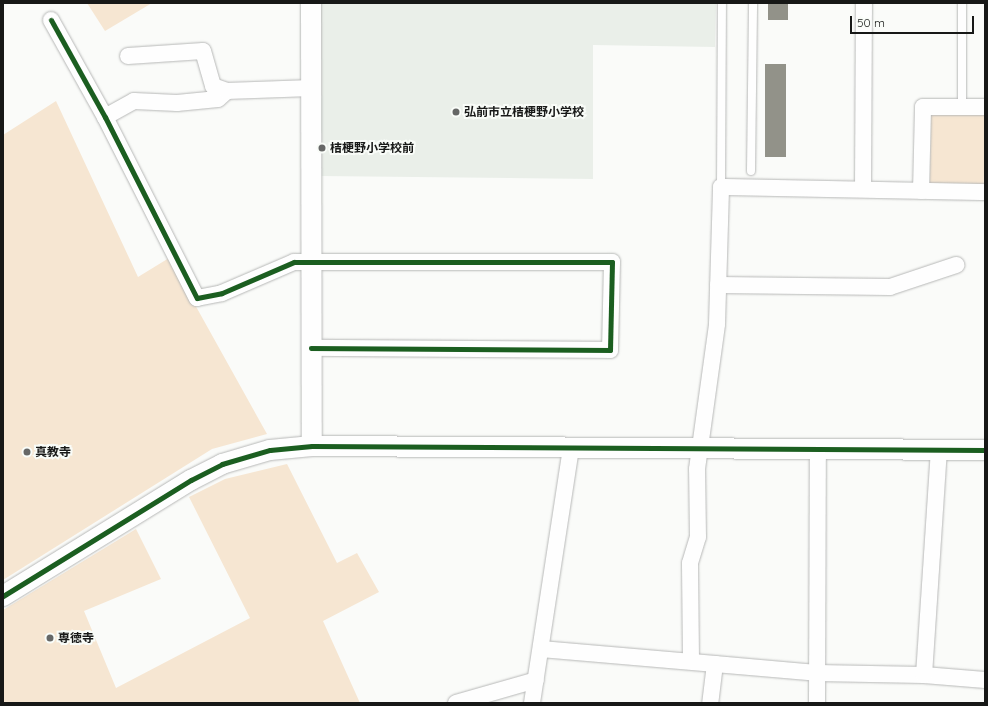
<!DOCTYPE html>
<html>
<head>
<meta charset="utf-8">
<style>
  body { margin:0 }
  #map { position:relative; width:988px; height:706px; overflow:hidden; background:#fafbf9; font-family:Quicksand,"Noto Sans JP",sans-serif }
  div>[style] { position:absolute }
  .built>* { inset:0; background:#eaefe9 }
  .green>* { inset:0; background:#f6e6d2; transform-origin:0 0 }
  .building>* { inset:0; background:#929289; transform-origin:0 0 }
  .roads { filter:drop-shadow(0 0 1px #b7b8b7) drop-shadow(0 0 1px #b7b8b7) }
  .service>* { height:8px; margin:-4px; padding:0 4px; transform-origin:4px; border-radius:4px; background:#fefefe }
  .minor>* { height:16px; margin:-8px; padding:0 8px; transform-origin:8px; border-radius:8px; background:#fefefe }
  .tertiary>* { height:20px; margin:-10px; padding:0 10px; transform-origin:10px; border-radius:10px; background:#fefefe }
  .cycleway>* { height:5px; margin:-2.5px; padding:0 2.5px; transform-origin:2.5px; border-radius:2.5px; background:#1b5e20 }
  .dots>* { width:11px; height:11px; translate:-50% -50%; box-sizing:border-box; border:2px solid #f9fcf8; border-radius:50% }
  span { translate:-50% -50%; white-space:nowrap; text-align:center; line-height:1.15; -webkit-text-stroke:4px #f9fcf8; paint-order:stroke }
  .poi-label { font-size:12px; color:#171817; font-weight:700 }
  .left { translate:0 -50%; text-align:left }
  .frame { position:absolute; inset:0; border:4px solid #171817; pointer-events:none }
  .scale { position:absolute; left:850px; top:16px; width:124px; height:18px; box-sizing:border-box; border:2px solid #171817; border-top:0; padding-left:5px; font-size:12px; line-height:14px; white-space:nowrap; color:#171817; -webkit-text-stroke:3px #f9fcf8; paint-order:stroke }
</style>
</head>
<body>
<div id="map">
  <div class="built">
    <div style="clip-path:polygon(320px 3px,716px 3px,715px 47px,593px 45px,593px 179px,320px 176px)"></div>
  </div>
  <div class="green">
    <div style="clip-path:polygon(87px 3px,152px 3px,105px 31px)"></div>
    <div style="clip-path:polygon(56px 101px,138px 277px,169px 258px,267px 434px,212px 449px,3px 580px,3px 135px)"></div>
    <div style="left:931px;top:114px;width:54px;height:71px;rotate:1deg"></div>
    <div style="clip-path:polygon(287px 464px,337px 563px,357px 553px,379px 592px,323px 621px,360px 703px,3px 703px,3px 610px,136px 529px,161px 579px,84px 611px,116px 688px,250px 618px,189px 497px,225px 479px)"></div>
  </div>
  <div class="building">
    <div style="left:768px;top:3px;width:20px;height:17px"></div>
    <div style="left:765px;top:64px;width:21px;height:93px"></div>
  </div>
  <div class="roads">
    <div class="service">
      <div style="left:962px;top:3px;width:104px;rotate:90deg"></div>
      <div style="left:751px;top:171px;width:168px;rotate:-89.3deg"></div>
      <div style="left:721px;top:187px;width:184px;rotate:-89.7deg"></div>
    </div>
    <div class="minor">
      <div style="left:51px;top:20px;width:111px;rotate:60.9deg"></div>
      <div style="left:105px;top:117px;width:203px;rotate:63.1deg"></div>
      <div style="left:197px;top:298px;width:25px;rotate:-11deg"></div>
      <div style="left:222px;top:293px;width:78px;rotate:-23.3deg"></div>
      <div style="left:294px;top:262px;width:318px"></div>
      <div style="left:612px;top:262px;width:88px;rotate:91.3deg"></div>
      <div style="left:610px;top:350px;width:299px;rotate:-179.6deg"></div>
      <div style="left:128px;top:56px;width:75px;rotate:-3.8deg"></div>
      <div style="left:203px;top:51px;width:36px;rotate:74deg"></div>
      <div style="left:213px;top:86px;width:15px;rotate:20deg"></div>
      <div style="left:105px;top:117px;width:33px;rotate:-29deg"></div>
      <div style="left:134px;top:101px;width:43px;rotate:2.7deg"></div>
      <div style="left:177px;top:103px;width:41px;rotate:-5.6deg"></div>
      <div style="left:218px;top:99px;width:12px;rotate:-42deg"></div>
      <div style="left:227px;top:91px;width:84px;rotate:-2deg"></div>
      <div style="left:863px;top:189px;width:186px;rotate:-89.7deg"></div>
      <div style="left:921px;top:191px;width:84px;rotate:-88.6deg"></div>
      <div style="left:923px;top:107px;width:62px"></div>
      <div style="left:718px;top:285px;width:172px;rotate:0.7deg"></div>
      <div style="left:890px;top:287px;width:70px;rotate:-18.4deg"></div>
      <div style="left:541px;top:649px;width:175px;rotate:4.9deg"></div>
      <div style="left:715px;top:664px;width:39px;rotate:97deg"></div>
      <div style="left:691px;top:660px;width:97px;rotate:-90.6deg"></div>
      <div style="left:690px;top:563px;width:27px;rotate:-73deg"></div>
      <div style="left:698px;top:537px;width:68px;rotate:-90.8deg"></div>
      <div style="left:697px;top:469px;width:146px;rotate:-82.1deg"></div>
      <div style="left:717px;top:324px;width:137px;rotate:-88.3deg"></div>
      <div style="left:721px;top:187px;width:264px;rotate:1.1deg"></div>
      <div style="left:715px;top:664px;width:102px;rotate:5deg"></div>
      <div style="left:817px;top:673px;width:107px;rotate:1.1deg"></div>
      <div style="left:924px;top:675px;width:61px;rotate:4.7deg"></div>
      <div style="left:924px;top:675px;width:226px;rotate:-86.2deg"></div>
      <div style="left:456px;top:703px;width:83px;rotate:-16deg"></div>
      <div style="left:532px;top:703px;width:258px;rotate:-81.3deg"></div>
      <div style="left:817px;top:703px;width:254px;rotate:-89.8deg"></div>
    </div>
    <div class="tertiary">
      <div style="left:311px;top:3px;width:443px;rotate:89.9deg"></div>
      <div style="left:3px;top:596px;width:221px;rotate:-31.7deg"></div>
      <div style="left:191px;top:480px;width:35px;rotate:-27deg"></div>
      <div style="left:222px;top:464px;width:50px;rotate:-16.3deg"></div>
      <div style="left:270px;top:450px;width:42px;rotate:-5.4deg"></div>
      <div style="left:312px;top:446px;width:673px;rotate:0.34deg"></div>
    </div>
  </div>
  <div class="cycleway">
    <div style="left:51px;top:20px;width:111px;rotate:60.9deg"></div>
    <div style="left:105px;top:117px;width:203px;rotate:63.1deg"></div>
    <div style="left:197px;top:298px;width:25px;rotate:-11deg"></div>
    <div style="left:222px;top:293px;width:78px;rotate:-23.3deg"></div>
    <div style="left:294px;top:262px;width:318px"></div>
    <div style="left:612px;top:262px;width:88px;rotate:91.3deg"></div>
    <div style="left:610px;top:350px;width:299px;rotate:-179.6deg"></div>
    <div style="left:3px;top:596px;width:221px;rotate:-31.7deg"></div>
    <div style="left:191px;top:480px;width:35px;rotate:-27deg"></div>
    <div style="left:222px;top:464px;width:50px;rotate:-16.3deg"></div>
    <div style="left:270px;top:450px;width:42px;rotate:-5.4deg"></div>
    <div style="left:312px;top:446px;width:673px;rotate:0.34deg"></div>
  </div>
  <div class="dots">
    <div style="left:456px;top:112px;background:#666766"></div>
    <div style="left:322px;top:148px;background:#666766"></div>
    <div style="left:27px;top:452px;background:#666766"></div>
    <div style="left:50px;top:638px;background:#666766"></div>
  </div>
  <div class="poi-label">
    <span class="left" style="left:464px;top:112px">弘前市立桔梗野小学校</span>
    <span class="left" style="left:330px;top:148px">桔梗野小学校前</span>
    <span class="left" style="left:35px;top:452px">真教寺</span>
    <span class="left" style="left:58px;top:638px">専徳寺</span>
  </div>
  <div class="frame"></div>
  <div class="scale">50 m</div>
</div>
</body>
</html>
